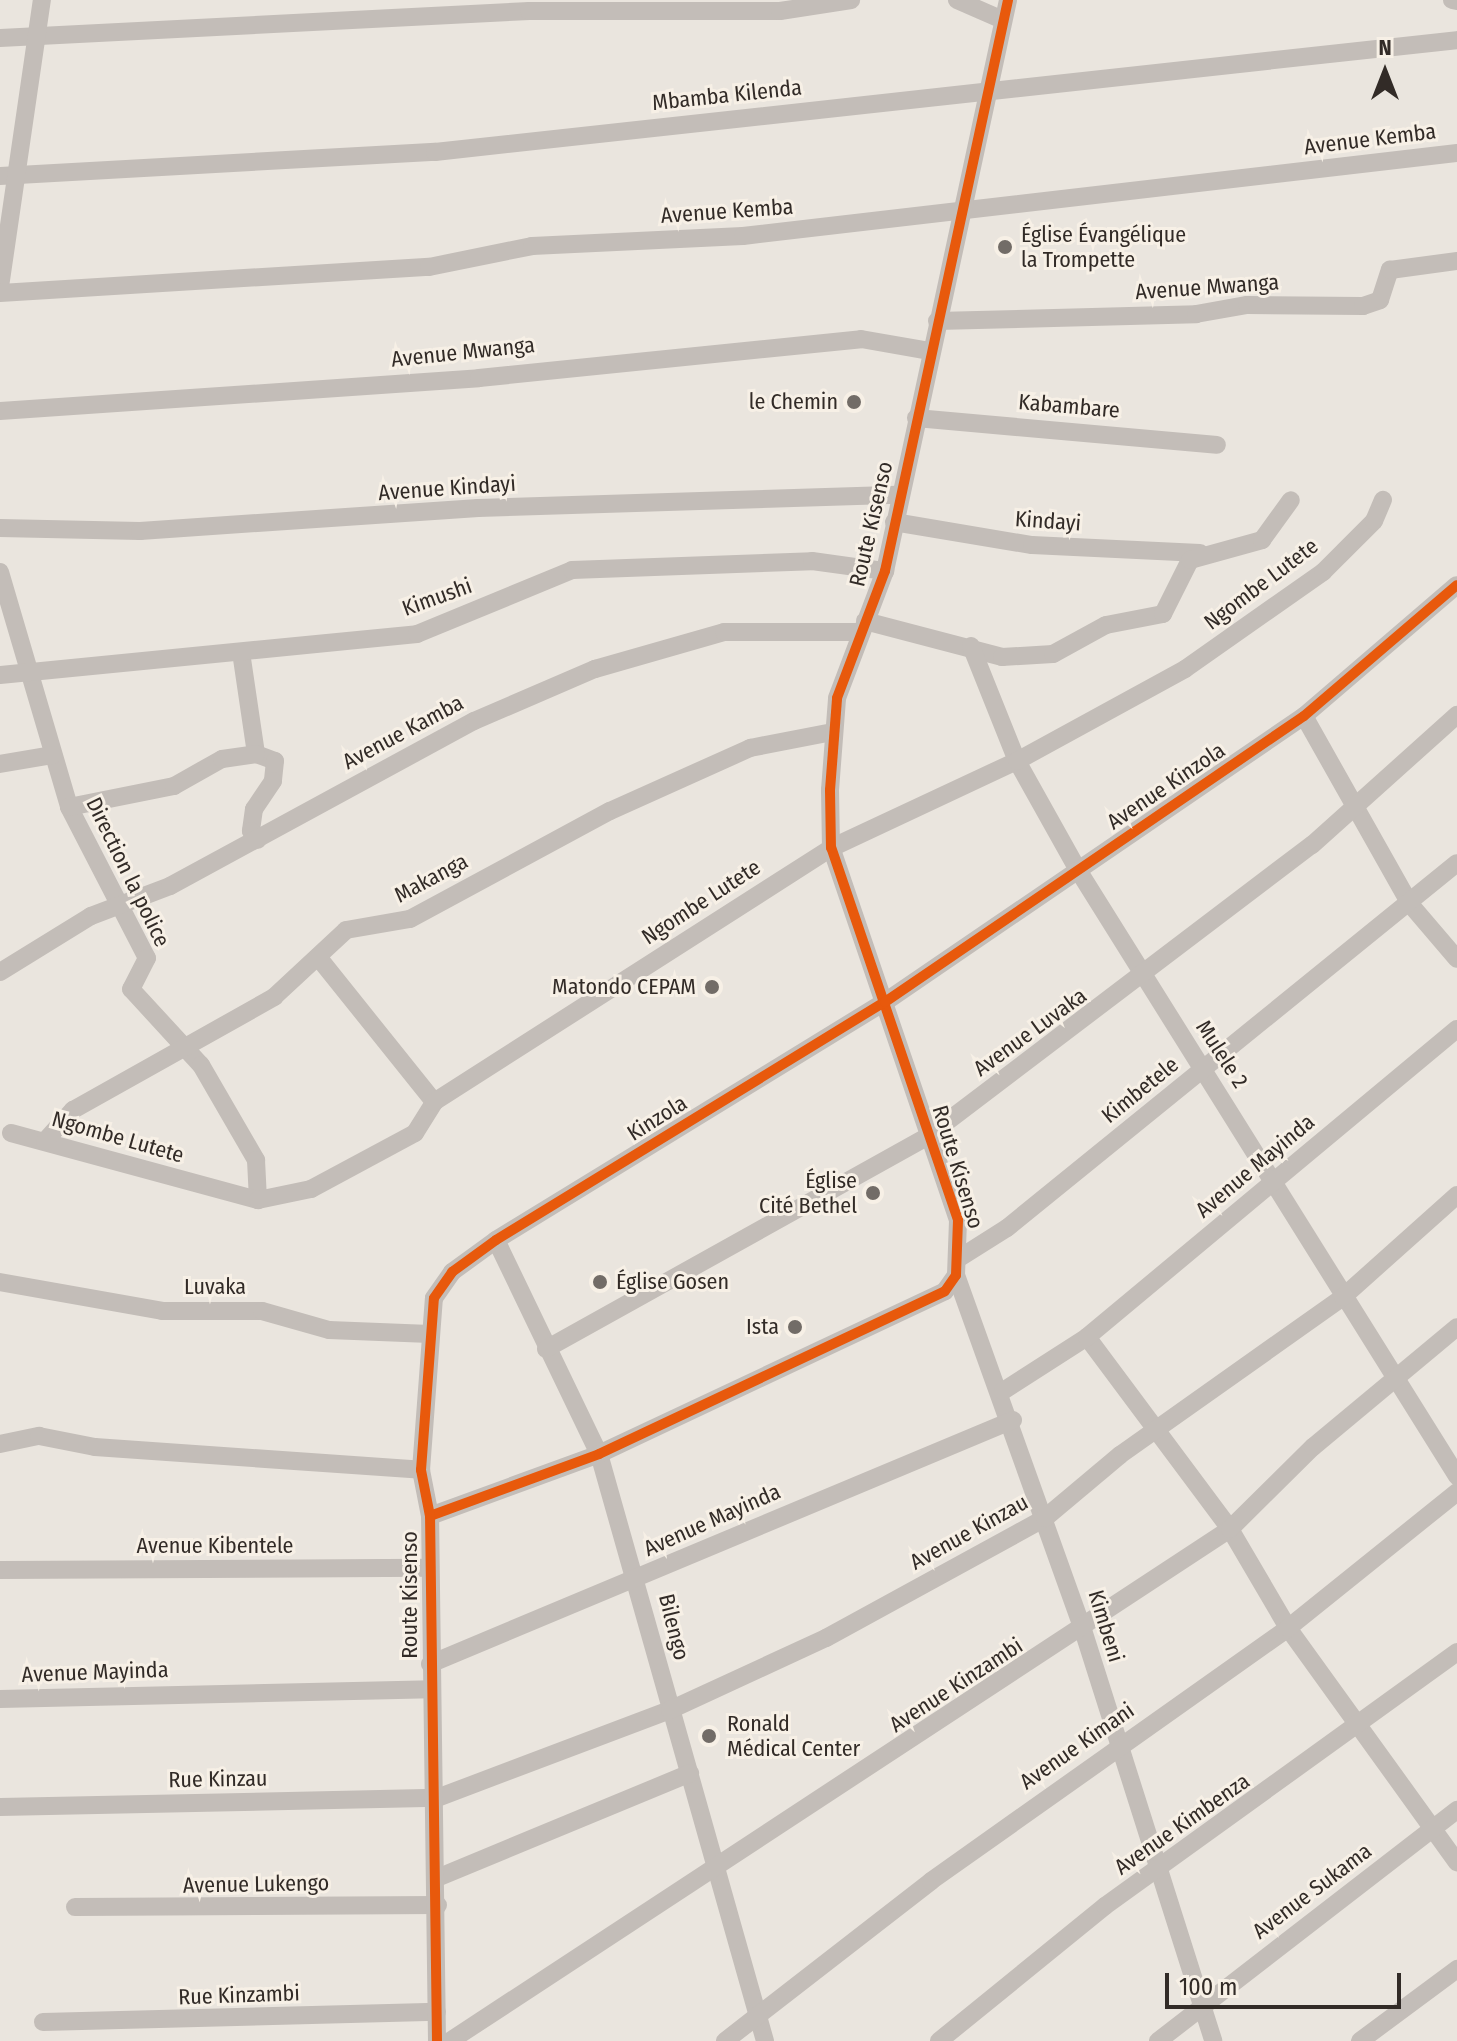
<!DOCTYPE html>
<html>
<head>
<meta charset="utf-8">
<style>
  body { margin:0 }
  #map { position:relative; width:1457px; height:2041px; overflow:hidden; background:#eae5de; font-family:"Fira Sans Condensed",sans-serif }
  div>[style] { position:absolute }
  .street>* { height:18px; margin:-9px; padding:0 9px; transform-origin:9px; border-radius:9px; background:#c3bdb8 }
  .cycleway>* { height:10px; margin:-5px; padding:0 5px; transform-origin:5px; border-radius:5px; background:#e8590c }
  .dots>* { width:22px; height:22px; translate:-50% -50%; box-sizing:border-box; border:4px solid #f7f0e6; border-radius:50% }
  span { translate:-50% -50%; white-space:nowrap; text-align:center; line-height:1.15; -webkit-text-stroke:6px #f7f0e6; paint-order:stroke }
  .street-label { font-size:22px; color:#322b27 }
  .poi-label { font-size:22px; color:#322b27 }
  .left { translate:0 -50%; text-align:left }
  .right { translate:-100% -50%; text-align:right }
  .north { position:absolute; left:1345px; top:32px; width:80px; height:80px; -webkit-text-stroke:6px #f7f0e6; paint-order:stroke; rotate:0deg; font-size:22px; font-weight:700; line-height:32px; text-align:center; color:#322b27 }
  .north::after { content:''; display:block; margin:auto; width:28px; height:36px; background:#322b27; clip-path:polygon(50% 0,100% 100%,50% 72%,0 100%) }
  .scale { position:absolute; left:1165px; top:1973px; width:236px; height:36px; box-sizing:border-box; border:4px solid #322b27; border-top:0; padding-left:10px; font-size:24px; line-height:28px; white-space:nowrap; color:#322b27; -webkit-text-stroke:6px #f7f0e6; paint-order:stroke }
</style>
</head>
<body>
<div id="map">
  <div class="street">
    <div style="left:957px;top:0;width:50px;rotate:23.5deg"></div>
    <div style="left:1452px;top:0;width:5px;rotate:11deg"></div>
    <div style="left:0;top:38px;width:530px;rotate:-2.92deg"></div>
    <div style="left:529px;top:11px;width:251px"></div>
    <div style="left:780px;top:11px;width:72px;rotate:-8.8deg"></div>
    <div style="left:0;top:176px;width:436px;rotate:-3.2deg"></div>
    <div style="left:435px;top:152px;width:1028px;rotate:-6.25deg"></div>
    <div style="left:0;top:287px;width:290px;rotate:-81.7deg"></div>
    <div style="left:0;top:293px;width:430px;rotate:-3.5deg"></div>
    <div style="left:429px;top:267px;width:105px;rotate:-11.5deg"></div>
    <div style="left:532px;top:246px;width:211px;rotate:-2.7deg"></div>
    <div style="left:743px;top:236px;width:719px;rotate:-6.63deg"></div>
    <div style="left:937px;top:321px;width:259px;rotate:-1.5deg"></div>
    <div style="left:1196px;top:314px;width:52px;rotate:-10deg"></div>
    <div style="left:1247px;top:305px;width:116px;rotate:0.5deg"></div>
    <div style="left:1363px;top:306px;width:18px;rotate:-19deg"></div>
    <div style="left:1380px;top:300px;width:32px;rotate:-72deg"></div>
    <div style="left:1390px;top:270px;width:68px;rotate:-7.7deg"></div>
    <div style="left:0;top:411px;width:480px;rotate:-3.9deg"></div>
    <div style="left:479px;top:378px;width:384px;rotate:-5.8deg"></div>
    <div style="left:861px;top:339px;width:69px;rotate:10deg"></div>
    <div style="left:916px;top:418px;width:302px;rotate:5.1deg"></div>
    <div style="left:894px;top:522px;width:140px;rotate:9.5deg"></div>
    <div style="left:1032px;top:545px;width:168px;rotate:2.7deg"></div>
    <div style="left:0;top:528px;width:140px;rotate:1.2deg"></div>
    <div style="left:140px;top:531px;width:339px;rotate:-3.9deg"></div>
    <div style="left:478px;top:508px;width:419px;rotate:-1.8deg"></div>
    <div style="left:0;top:572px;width:245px;rotate:73.6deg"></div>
    <div style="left:69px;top:807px;width:170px;rotate:62.7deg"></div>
    <div style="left:147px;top:958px;width:35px;rotate:117deg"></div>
    <div style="left:131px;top:989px;width:103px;rotate:47.4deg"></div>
    <div style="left:201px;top:1065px;width:110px;rotate:59.9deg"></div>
    <div style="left:256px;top:1160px;width:40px;rotate:87.1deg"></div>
    <div style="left:865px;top:621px;width:142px;rotate:14.7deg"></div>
    <div style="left:1002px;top:657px;width:51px;rotate:-3.4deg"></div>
    <div style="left:1053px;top:654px;width:60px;rotate:-28.7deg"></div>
    <div style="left:1106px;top:625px;width:58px;rotate:-10.9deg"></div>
    <div style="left:1163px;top:614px;width:60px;rotate:-63.4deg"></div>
    <div style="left:1190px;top:560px;width:75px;rotate:-15.5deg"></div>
    <div style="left:1262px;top:540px;width:49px;rotate:-54.1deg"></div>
    <div style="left:971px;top:646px;width:124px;rotate:68.2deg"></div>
    <div style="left:1017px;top:761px;width:125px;rotate:60.8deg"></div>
    <div style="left:1078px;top:870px;width:715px;rotate:57.98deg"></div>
    <div style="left:241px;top:652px;width:103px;rotate:81.6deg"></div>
    <div style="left:256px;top:754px;width:20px;rotate:20deg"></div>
    <div style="left:275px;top:761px;width:20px;rotate:96deg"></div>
    <div style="left:273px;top:781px;width:34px;rotate:124deg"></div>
    <div style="left:254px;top:809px;width:22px;rotate:98deg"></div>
    <div style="left:251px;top:831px;width:11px;rotate:52deg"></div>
    <div style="left:0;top:675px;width:419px;rotate:-5.6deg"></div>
    <div style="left:417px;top:634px;width:168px;rotate:-22.4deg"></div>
    <div style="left:572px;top:570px;width:240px;rotate:-2.1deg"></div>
    <div style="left:812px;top:561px;width:74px;rotate:7.8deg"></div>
    <div style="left:1304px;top:716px;width:216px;rotate:60.6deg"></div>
    <div style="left:1410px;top:904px;width:72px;rotate:49.5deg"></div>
    <div style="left:0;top:764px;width:54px;rotate:-9.6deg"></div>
    <div style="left:69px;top:807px;width:107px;rotate:-11.3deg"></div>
    <div style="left:174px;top:786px;width:55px;rotate:-29.4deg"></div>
    <div style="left:222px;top:759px;width:34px;rotate:-8deg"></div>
    <div style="left:318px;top:957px;width:186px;rotate:51.3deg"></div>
    <div style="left:0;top:972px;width:107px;rotate:-31.6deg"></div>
    <div style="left:91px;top:916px;width:85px;rotate:-20.8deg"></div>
    <div style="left:170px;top:886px;width:346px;rotate:-28.5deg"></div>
    <div style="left:474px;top:721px;width:132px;rotate:-23.3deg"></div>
    <div style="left:595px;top:669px;width:134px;rotate:-16deg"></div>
    <div style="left:724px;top:632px;width:136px"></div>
    <div style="left:11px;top:1133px;width:256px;rotate:15.2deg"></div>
    <div style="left:258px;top:1200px;width:54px;rotate:-11.7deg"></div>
    <div style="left:311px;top:1189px;width:118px;rotate:-28.3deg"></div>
    <div style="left:415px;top:1133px;width:36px;rotate:-58deg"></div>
    <div style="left:434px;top:1102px;width:471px;rotate:-32.6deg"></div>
    <div style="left:831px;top:848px;width:205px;rotate:-25.1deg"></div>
    <div style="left:1017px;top:761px;width:192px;rotate:-28.7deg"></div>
    <div style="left:1185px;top:669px;width:169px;rotate:-35.1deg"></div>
    <div style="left:1323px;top:572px;width:72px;rotate:-45deg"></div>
    <div style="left:1374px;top:521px;width:23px;rotate:-67deg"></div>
    <div style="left:45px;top:1141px;width:42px;rotate:-47.9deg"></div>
    <div style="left:73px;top:1110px;width:231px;rotate:-29.3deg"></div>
    <div style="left:274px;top:997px;width:98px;rotate:-42.9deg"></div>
    <div style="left:346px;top:930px;width:65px;rotate:-9.8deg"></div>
    <div style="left:410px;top:919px;width:227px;rotate:-28.4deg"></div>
    <div style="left:610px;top:811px;width:154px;rotate:-24.2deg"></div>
    <div style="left:750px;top:748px;width:84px;rotate:-11deg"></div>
    <div style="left:496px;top:1240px;width:237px;rotate:64.3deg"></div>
    <div style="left:599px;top:1454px;width:610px;rotate:74.21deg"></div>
    <div style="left:961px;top:1257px;width:54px;rotate:-32.2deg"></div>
    <div style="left:1007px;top:1228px;width:579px;rotate:-39.05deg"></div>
    <div style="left:956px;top:1275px;width:377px;rotate:70.3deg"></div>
    <div style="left:1083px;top:1630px;width:431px;rotate:72.4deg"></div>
    <div style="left:0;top:1282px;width:165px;rotate:10.1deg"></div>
    <div style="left:162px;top:1311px;width:100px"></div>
    <div style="left:262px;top:1311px;width:70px;rotate:15.8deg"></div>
    <div style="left:329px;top:1330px;width:101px;rotate:2.3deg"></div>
    <div style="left:1087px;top:1337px;width:239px;rotate:53.3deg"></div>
    <div style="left:1230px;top:1529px;width:115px;rotate:59.6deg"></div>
    <div style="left:1288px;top:1628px;width:289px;rotate:54.2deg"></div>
    <div style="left:546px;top:1349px;width:437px;rotate:-29.1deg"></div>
    <div style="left:928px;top:1136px;width:482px;rotate:-37.2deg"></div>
    <div style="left:1312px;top:845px;width:195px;rotate:-41.9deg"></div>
    <div style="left:1003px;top:1391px;width:100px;rotate:-32.7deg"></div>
    <div style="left:1087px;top:1337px;width:481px;rotate:-39.8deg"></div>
    <div style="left:0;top:1444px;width:40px;rotate:-12deg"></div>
    <div style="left:39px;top:1436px;width:57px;rotate:11.1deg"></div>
    <div style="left:95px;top:1447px;width:327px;rotate:4deg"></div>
    <div style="left:430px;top:1516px;width:180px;rotate:-20.1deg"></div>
    <div style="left:599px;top:1454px;width:382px;rotate:-25.2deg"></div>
    <div style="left:945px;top:1291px;width:19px;rotate:-55deg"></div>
    <div style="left:956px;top:1275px;width:55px;rotate:-87.9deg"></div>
    <div style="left:958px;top:1220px;width:393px;rotate:-108.8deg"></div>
    <div style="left:831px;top:848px;width:58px;rotate:-91deg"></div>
    <div style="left:830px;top:790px;width:92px;rotate:-85.6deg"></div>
    <div style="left:837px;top:698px;width:136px;rotate:-69.3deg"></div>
    <div style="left:885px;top:571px;width:584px;rotate:-77.84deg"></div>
    <div style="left:0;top:1570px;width:430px;rotate:-0.3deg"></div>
    <div style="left:430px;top:1664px;width:632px;rotate:-22.71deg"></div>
    <div style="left:0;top:1699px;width:431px;rotate:-1.3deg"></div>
    <div style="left:0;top:1807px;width:437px;rotate:-1.2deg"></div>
    <div style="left:437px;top:1798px;width:249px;rotate:-20.7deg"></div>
    <div style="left:670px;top:1710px;width:172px;rotate:-24.8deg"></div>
    <div style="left:826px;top:1638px;width:250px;rotate:-28.7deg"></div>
    <div style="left:1045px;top:1518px;width:98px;rotate:-40deg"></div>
    <div style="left:1120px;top:1455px;width:273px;rotate:-35.3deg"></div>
    <div style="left:1343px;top:1297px;width:153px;rotate:-41.8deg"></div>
    <div style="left:437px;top:1878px;width:274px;rotate:-22.5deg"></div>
    <div style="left:75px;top:1907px;width:363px;rotate:-0.3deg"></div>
    <div style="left:43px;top:2022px;width:394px;rotate:-1.5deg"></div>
    <div style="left:437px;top:2041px;width:525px;rotate:-90.76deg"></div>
    <div style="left:430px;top:1516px;width:47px;rotate:-101.1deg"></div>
    <div style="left:421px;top:1470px;width:172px;rotate:-85.7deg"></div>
    <div style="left:434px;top:1298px;width:32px;rotate:-55deg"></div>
    <div style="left:452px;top:1272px;width:54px;rotate:-36deg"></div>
    <div style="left:496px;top:1240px;width:456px;rotate:-31.5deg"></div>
    <div style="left:885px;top:1002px;width:507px;rotate:-34.32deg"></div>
    <div style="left:1304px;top:716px;width:201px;rotate:-40.6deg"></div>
    <div style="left:450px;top:2041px;width:933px;rotate:-33.28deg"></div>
    <div style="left:1230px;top:1529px;width:117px;rotate:-44.7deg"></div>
    <div style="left:1313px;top:1447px;width:187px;rotate:-39.8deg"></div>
    <div style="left:725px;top:2041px;width:261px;rotate:-37.8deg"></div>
    <div style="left:931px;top:1881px;width:438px;rotate:-35.3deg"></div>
    <div style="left:1288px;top:1628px;width:217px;rotate:-38.8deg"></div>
    <div style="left:939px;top:2041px;width:214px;rotate:-39.1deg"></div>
    <div style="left:1105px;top:1906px;width:434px;rotate:-35.8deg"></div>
    <div style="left:1158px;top:2041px;width:378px;rotate:-37.7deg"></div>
    <div style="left:1360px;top:2041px;width:121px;rotate:-36.6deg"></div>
  </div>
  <div class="cycleway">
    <div style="left:430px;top:1516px;width:180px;rotate:-20.1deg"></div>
    <div style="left:599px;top:1454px;width:382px;rotate:-25.2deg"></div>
    <div style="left:945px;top:1291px;width:19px;rotate:-55deg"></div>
    <div style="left:956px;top:1275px;width:55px;rotate:-87.9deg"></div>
    <div style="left:958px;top:1220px;width:393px;rotate:-108.8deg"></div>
    <div style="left:831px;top:848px;width:58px;rotate:-91deg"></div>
    <div style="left:830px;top:790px;width:92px;rotate:-85.6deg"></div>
    <div style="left:837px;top:698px;width:136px;rotate:-69.3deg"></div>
    <div style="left:885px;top:571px;width:584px;rotate:-77.84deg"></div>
    <div style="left:437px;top:2041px;width:525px;rotate:-90.76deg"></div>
    <div style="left:430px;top:1516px;width:47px;rotate:-101.1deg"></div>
    <div style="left:421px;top:1470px;width:172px;rotate:-85.7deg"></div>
    <div style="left:434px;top:1298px;width:32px;rotate:-55deg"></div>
    <div style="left:452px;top:1272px;width:54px;rotate:-36deg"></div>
    <div style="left:496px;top:1240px;width:456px;rotate:-31.5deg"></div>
    <div style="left:885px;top:1002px;width:507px;rotate:-34.32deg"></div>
    <div style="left:1304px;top:716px;width:201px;rotate:-40.6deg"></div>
  </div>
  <div class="dots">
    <div style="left:1005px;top:247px;background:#726c67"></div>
    <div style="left:854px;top:402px;background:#726c67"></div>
    <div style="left:712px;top:987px;background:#726c67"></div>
    <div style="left:873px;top:1193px;background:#726c67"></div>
    <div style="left:600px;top:1282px;background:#726c67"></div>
    <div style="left:795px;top:1327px;background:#726c67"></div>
    <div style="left:709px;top:1736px;background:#726c67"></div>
  </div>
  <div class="street-label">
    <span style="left:727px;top:95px;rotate:-6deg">Mbamba Kilenda</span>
    <span style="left:1370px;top:139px;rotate:-7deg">Avenue Kemba</span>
    <span style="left:727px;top:211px;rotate:-4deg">Avenue Kemba</span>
    <span style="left:1207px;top:287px;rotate:-4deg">Avenue Mwanga</span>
    <span style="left:463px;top:352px;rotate:-6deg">Avenue Mwanga</span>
    <span style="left:1069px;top:406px;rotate:5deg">Kabambare</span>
    <span style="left:447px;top:488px;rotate:-4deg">Avenue Kindayi</span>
    <span style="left:1048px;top:521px;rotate:4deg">Kindayi</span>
    <span style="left:871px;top:524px;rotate:-77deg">Route Kisenso</span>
    <span style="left:1261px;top:584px;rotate:-37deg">Ngombe Lutete</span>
    <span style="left:437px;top:597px;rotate:-20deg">Kimushi</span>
    <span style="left:403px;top:732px;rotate:-28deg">Avenue Kamba</span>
    <span style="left:1166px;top:786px;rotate:-34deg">Avenue Kinzola</span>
    <span style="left:128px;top:872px;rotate:64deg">Direction la police</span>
    <span style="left:431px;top:878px;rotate:-28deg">Makanga</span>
    <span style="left:701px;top:902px;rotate:-33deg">Ngombe Lutete</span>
    <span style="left:1030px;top:1032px;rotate:-36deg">Avenue Luvaka</span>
    <span style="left:1222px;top:1054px;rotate:57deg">Mulele 2</span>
    <span style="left:1140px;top:1090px;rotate:-39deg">Kimbetele</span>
    <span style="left:657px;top:1118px;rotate:-32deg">Kinzola</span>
    <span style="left:118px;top:1137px;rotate:16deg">Ngombe Lutete</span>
    <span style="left:1255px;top:1166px;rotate:-40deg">Avenue Mayinda</span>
    <span style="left:958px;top:1167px;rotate:73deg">Route Kisenso</span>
    <span style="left:215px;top:1287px">Luvaka</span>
    <span style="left:712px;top:1520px;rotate:-24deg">Avenue Mayinda</span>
    <span style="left:969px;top:1532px;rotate:-29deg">Avenue Kinzau</span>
    <span style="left:215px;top:1546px">Avenue Kibentele</span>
    <span style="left:410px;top:1595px;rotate:-90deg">Route Kisenso</span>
    <span style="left:1106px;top:1626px;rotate:73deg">Kimbeni</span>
    <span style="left:674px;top:1627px;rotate:76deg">Bilengo</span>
    <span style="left:95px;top:1672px;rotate:-2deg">Avenue Mayinda</span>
    <span style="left:956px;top:1685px;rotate:-33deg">Avenue Kinzambi</span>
    <span style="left:1077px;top:1746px;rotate:-35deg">Avenue Kimani</span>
    <span style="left:218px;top:1779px;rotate:-1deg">Rue Kinzau</span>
    <span style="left:1182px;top:1824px;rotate:-35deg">Avenue Kimbenza</span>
    <span style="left:256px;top:1884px;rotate:-1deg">Avenue Lukengo</span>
    <span style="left:1312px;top:1891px;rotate:-37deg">Avenue Sukama</span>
    <span style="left:239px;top:1995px;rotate:-2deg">Rue Kinzambi</span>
  </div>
  <div class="poi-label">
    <span class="left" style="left:1021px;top:247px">Église Évangélique<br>la Trompette</span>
    <span class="right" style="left:838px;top:402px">le Chemin</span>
    <span class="right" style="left:696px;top:987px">Matondo CEPAM</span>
    <span class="right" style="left:857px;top:1193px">Église<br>Cité Bethel</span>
    <span class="left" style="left:616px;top:1282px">Église Gosen</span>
    <span class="right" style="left:779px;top:1327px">Ista</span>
    <span class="left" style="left:727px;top:1736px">Ronald<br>Médical Center</span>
  </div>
  <div class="north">N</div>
  <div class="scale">100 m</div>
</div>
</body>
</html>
